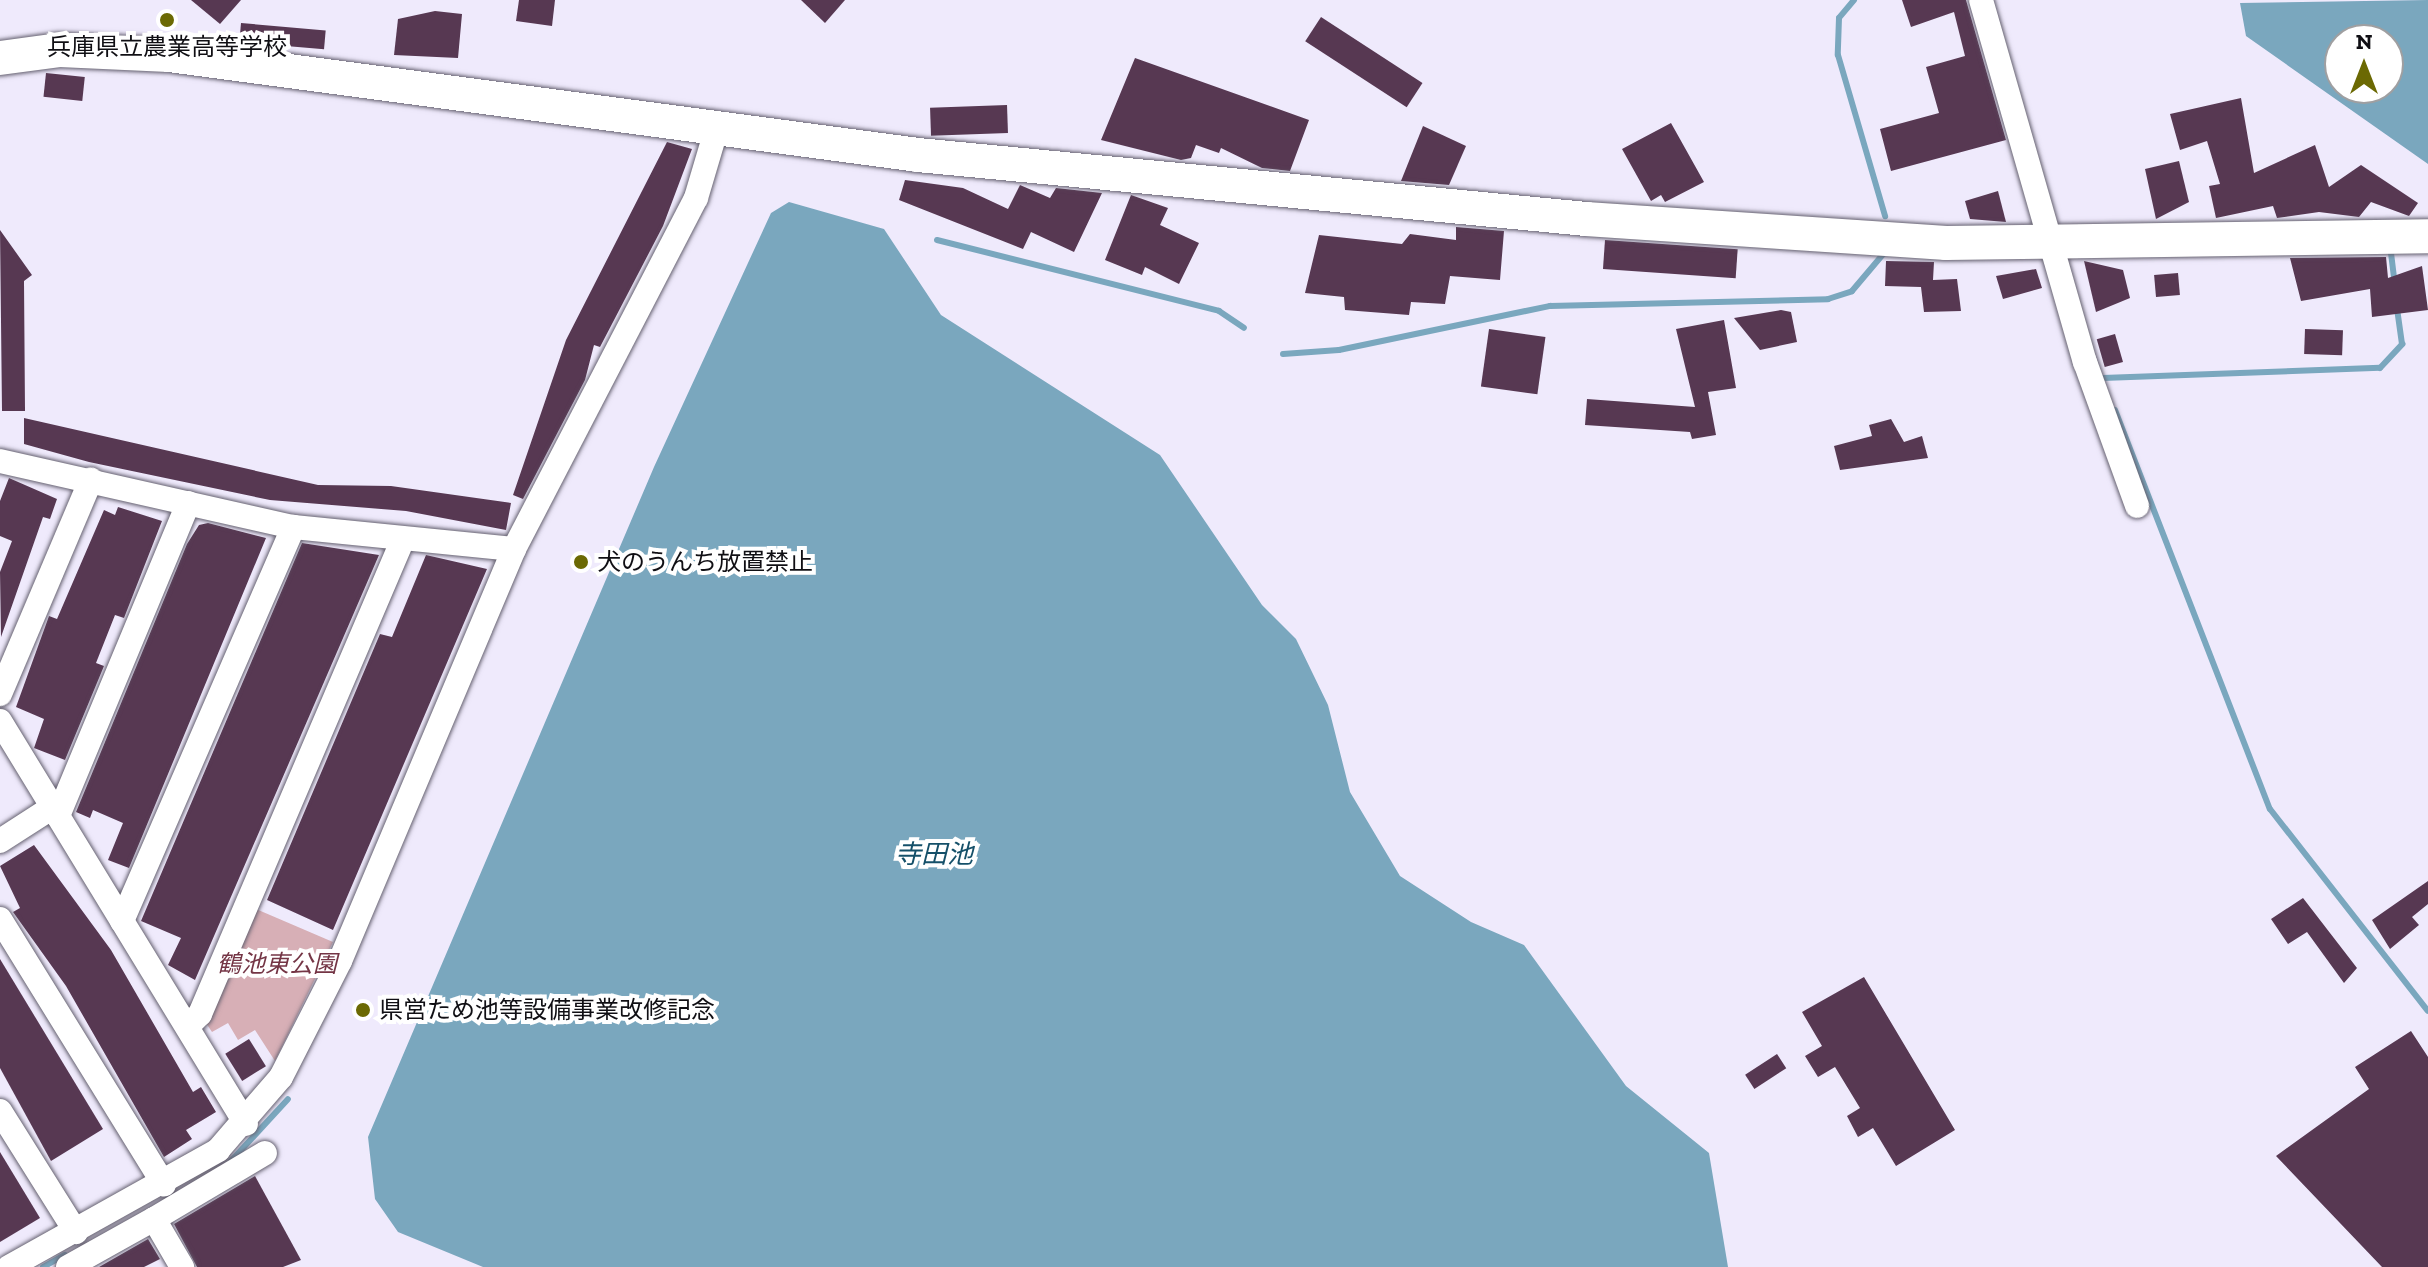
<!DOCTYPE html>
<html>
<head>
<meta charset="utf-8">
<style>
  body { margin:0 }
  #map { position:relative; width:2428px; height:1267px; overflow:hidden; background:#efeafc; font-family:"Zilla Slab","Noto Sans JP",serif }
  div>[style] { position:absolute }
  .green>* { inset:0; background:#d7afb6 }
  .water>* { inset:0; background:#7aa7be }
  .stream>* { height:6px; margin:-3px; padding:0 3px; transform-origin:3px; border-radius:3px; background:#7aa7be }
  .building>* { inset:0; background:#573852; transform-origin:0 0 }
  .roads { filter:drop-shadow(0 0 2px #656170) drop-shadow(0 0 2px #656170) }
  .street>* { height:24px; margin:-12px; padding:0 12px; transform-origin:12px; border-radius:12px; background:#fff }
  .secondary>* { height:34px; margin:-17px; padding:0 17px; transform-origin:17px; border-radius:17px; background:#fff }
  .dots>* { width:22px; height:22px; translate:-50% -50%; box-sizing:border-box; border:4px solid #fff; border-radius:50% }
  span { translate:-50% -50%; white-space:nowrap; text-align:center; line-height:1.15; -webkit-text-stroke:8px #fff; paint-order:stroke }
  .poi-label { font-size:24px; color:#100f14 }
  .left { translate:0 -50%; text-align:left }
  .park-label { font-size:24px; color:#743545; font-style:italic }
  .water-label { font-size:26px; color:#155069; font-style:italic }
  .north { position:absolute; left:2324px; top:24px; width:80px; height:80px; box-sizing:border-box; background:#fff; border:2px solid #9f9fa1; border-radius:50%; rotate:0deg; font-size:22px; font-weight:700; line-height:32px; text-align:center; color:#100f14 }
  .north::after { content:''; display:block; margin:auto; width:28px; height:36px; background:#6b6903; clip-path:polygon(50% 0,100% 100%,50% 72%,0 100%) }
</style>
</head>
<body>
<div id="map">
  <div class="green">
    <div style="clip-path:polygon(256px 909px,333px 942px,275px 1061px,255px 1030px,238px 1040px,228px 1023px,212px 1032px,206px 1023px)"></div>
  </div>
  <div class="water">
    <div style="clip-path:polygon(evenodd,2428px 0,2428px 164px,2246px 36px,2240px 3px,2428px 0,2388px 40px,2388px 88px,2340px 88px,2340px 40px,2388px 40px)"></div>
    <div style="clip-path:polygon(789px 202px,884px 229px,941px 315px,1160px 455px,1262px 605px,1296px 639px,1328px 705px,1350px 792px,1400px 876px,1471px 922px,1524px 945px,1626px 1086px,1709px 1153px,1728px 1267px,483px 1267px,398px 1232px,375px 1199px,368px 1137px,654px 467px,771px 213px)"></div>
  </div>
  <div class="stream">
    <div style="left:1854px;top:0;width:23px;rotate:130deg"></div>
    <div style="left:1839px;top:18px;width:37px;rotate:92deg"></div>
    <div style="left:1838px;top:55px;width:168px;rotate:73.7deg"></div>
    <div style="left:937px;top:240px;width:291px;rotate:14.1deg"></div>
    <div style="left:1219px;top:311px;width:30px;rotate:34deg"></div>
    <div style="left:2391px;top:253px;width:31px;rotate:83deg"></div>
    <div style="left:1283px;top:354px;width:56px;rotate:-4.1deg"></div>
    <div style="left:1339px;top:350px;width:216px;rotate:-11.8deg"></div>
    <div style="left:1550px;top:306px;width:278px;rotate:-1.4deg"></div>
    <div style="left:1828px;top:299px;width:25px;rotate:-18deg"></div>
    <div style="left:1852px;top:291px;width:51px;rotate:-49.8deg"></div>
    <div style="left:2103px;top:378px;width:277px;rotate:-2.1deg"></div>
    <div style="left:2380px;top:368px;width:33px;rotate:-47deg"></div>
    <div style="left:2402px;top:344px;width:37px;rotate:-98deg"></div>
    <div style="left:2115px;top:410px;width:428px;rotate:68.8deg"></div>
    <div style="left:2270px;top:809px;width:256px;rotate:52deg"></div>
    <div style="left:231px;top:1161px;width:84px;rotate:-47.4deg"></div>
    <div style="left:43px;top:1267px;width:25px;rotate:-29deg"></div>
  </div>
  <div class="building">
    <div style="clip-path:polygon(191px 0,241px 0,220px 24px)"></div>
    <div style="clip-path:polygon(519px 0,555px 0,552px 26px,516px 21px)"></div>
    <div style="clip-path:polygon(801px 0,845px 0,825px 23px)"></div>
    <div style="clip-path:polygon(1902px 0,1966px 0,2006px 140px,1891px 171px,1880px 129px,1939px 113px,1926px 67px,1965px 56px,1954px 12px,1911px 27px)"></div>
    <div style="clip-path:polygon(435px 11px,462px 14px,458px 58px,394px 55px,398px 19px)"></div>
    <div style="left:1321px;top:17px;width:121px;height:29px;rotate:33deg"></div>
    <div style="left:241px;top:23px;width:85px;height:19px;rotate:5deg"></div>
    <div style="clip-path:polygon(1135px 58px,1309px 120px,1290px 171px,1262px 168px,1221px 148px,1219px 153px,1196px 145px,1191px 158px,1181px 160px,1101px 140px)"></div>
    <div style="left:46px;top:73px;width:39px;height:24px;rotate:6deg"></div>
    <div style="clip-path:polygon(2241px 98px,2254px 173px,2315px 145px,2329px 187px,2361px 165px,2418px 203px,2409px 216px,2371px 202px,2359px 217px,2319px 212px,2277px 218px,2273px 206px,2216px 218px,2209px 186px,2220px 184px,2207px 141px,2180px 150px,2170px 114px)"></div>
    <div style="left:1007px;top:105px;width:28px;height:77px;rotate:88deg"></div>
    <div style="clip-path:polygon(1671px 123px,1704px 182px,1665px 202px,1661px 195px,1651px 201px,1622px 149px)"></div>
    <div style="clip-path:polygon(1423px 126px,1466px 146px,1449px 185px,1401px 181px)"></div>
    <div style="clip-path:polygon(667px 142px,692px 149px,663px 226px,600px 347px,594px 345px,585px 380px,523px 499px,513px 495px,566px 340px)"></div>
    <div style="clip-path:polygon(2179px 161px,2189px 202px,2156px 219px,2145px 169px)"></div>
    <div style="clip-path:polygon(905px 180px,963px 188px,1008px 209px,1020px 185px,1050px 198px,1056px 188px,1102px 193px,1074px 252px,1031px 232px,1023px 249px,899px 200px)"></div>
    <div style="clip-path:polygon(1998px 191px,2006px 222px,1970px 219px,1965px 201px)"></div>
    <div style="clip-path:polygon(1131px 195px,1168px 208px,1160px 225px,1199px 243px,1179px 284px,1145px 267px,1142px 275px,1105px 260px)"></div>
    <div style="clip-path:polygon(1456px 227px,1504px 231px,1500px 280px,1450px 276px,1445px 304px,1411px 302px,1409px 315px,1345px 310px,1344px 297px,1305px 293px,1319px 235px,1402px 244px,1410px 234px,1456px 240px)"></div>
    <div style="clip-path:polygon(0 230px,32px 275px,24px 281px,25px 411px,2px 411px)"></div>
    <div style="left:1605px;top:240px;width:133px;height:29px;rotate:4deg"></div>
    <div style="clip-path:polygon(2386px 257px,2388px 278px,2422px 266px,2428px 310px,2372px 317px,2370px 289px,2301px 301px,2290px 258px)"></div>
    <div style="clip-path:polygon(1886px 261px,1934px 262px,1933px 280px,1957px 279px,1961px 311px,1924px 312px,1921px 287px,1885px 286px)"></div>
    <div style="clip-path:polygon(2084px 261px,2123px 270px,2130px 298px,2096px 312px)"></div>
    <div style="clip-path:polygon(2036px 269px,2042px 288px,2003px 299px,1996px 276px)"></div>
    <div style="left:2178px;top:273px;width:22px;height:24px;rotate:85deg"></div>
    <div style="clip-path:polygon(1781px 310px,1791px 312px,1797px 342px,1760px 350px,1734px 318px)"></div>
    <div style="clip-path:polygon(1724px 320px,1736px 388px,1708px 392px,1716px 435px,1692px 439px,1690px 432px,1585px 425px,1587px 399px,1695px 407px,1676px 329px)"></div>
    <div style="left:1489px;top:329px;width:57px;height:58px;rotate:8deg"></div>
    <div style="left:2305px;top:329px;width:38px;height:25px;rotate:2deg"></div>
    <div style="left:2115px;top:334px;width:29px;height:19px;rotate:74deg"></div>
    <div style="clip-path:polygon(24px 418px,318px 485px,391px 486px,511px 503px,506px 530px,406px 511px,270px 500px,89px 462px,24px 444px)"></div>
    <div style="clip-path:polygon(1891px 419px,1904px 442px,1922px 436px,1928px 458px,1840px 470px,1834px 446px,1872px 436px,1869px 425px)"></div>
    <div style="clip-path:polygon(9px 478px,57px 499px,50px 519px,43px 517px,1px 637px,0 572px,12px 541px,0 536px,0 501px)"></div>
    <div style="clip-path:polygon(118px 507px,162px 521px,124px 618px,115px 615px,96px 663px,104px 666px,65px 760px,34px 748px,44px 719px,16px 707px,49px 616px,57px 619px,104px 510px,115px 515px)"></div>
    <div style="clip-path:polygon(208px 523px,266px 538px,129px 868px,108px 860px,123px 823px,93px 810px,90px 818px,76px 812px,187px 544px,199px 525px)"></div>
    <div style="clip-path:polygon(302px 543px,379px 555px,195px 980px,168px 965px,181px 938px,141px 921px)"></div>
    <div style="clip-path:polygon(426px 555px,487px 569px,333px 930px,267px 900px,380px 634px,392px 637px)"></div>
    <div style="clip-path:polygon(34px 845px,111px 950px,193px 1092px,201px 1087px,216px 1112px,186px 1130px,192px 1139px,164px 1157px,66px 986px,13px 912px,20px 908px,0 866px)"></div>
    <div style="clip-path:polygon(2428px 881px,2428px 904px,2412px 917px,2419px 925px,2390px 949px,2372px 920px)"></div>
    <div style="clip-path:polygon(2303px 898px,2357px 968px,2344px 983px,2307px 932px,2288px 944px,2271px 919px)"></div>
    <div style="clip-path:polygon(0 959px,103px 1129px,51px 1161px,0 1068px)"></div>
    <div style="clip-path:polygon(1864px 977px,1955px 1130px,1896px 1166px,1873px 1128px,1858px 1137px,1847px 1116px,1860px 1108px,1835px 1067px,1818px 1077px,1805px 1056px,1822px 1046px,1802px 1012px)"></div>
    <div style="clip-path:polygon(2411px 1031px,2428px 1057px,2428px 1267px,2382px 1267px,2276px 1156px,2369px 1089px,2355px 1067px)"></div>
    <div style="left:249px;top:1039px;width:32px;height:28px;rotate:58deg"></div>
    <div style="left:1777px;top:1054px;width:17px;height:38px;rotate:57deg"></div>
    <div style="clip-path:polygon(0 1152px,40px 1218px,0 1242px)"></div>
    <div style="clip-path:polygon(255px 1176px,301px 1260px,283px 1267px,197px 1267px,174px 1224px)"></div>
    <div style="clip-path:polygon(148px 1239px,160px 1259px,144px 1267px,99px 1267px)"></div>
  </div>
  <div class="roads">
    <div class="street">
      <div style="left:1981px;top:0;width:377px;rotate:74deg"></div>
      <div style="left:2085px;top:362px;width:153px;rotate:70.1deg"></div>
      <div style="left:0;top:461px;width:300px;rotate:12.7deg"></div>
      <div style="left:293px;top:527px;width:222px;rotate:5.7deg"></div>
      <div style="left:0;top:694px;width:233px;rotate:-67deg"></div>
      <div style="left:0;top:721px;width:472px;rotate:58.6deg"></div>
      <div style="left:58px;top:816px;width:339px;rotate:-67.4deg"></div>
      <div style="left:0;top:841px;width:63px;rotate:-32.7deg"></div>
      <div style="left:0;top:919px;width:312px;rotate:58.3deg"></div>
      <div style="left:122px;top:921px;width:430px;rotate:-66.5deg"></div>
      <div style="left:188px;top:1026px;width:17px;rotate:-45deg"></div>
      <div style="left:200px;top:1014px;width:517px;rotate:-66.86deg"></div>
      <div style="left:0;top:1111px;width:143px;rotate:57.9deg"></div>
      <div style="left:154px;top:1219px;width:129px;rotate:-30.7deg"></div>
      <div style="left:9px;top:1267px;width:240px;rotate:-29.2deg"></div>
      <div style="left:218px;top:1150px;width:96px;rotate:-49.2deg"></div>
      <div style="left:281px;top:1077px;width:130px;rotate:-63deg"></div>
      <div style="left:340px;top:961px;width:447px;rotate:-67.1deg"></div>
      <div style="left:514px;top:549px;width:395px;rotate:-62.6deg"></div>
      <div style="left:696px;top:198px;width:74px;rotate:-73.5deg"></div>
      <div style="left:68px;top:1267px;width:98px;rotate:-29.2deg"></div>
      <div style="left:154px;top:1219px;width:56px;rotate:59.7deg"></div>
    </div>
    <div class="secondary">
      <div style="left:0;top:58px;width:61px;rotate:-7.6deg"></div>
      <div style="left:60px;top:50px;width:109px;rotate:2.6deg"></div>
      <div style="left:169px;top:55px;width:756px;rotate:7.6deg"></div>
      <div style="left:918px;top:155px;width:671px;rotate:5.47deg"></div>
      <div style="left:1586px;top:219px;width:361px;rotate:3.8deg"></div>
      <div style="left:1946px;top:243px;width:482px;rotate:-0.8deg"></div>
    </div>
  </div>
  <div class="dots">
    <div style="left:167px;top:20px;background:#6b6903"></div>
    <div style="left:581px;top:562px;background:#6b6903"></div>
    <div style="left:363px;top:1010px;background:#6b6903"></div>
  </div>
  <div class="poi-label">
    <span style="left:167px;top:47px">兵庫県立農業高等学校</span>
    <span class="left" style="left:597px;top:562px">犬のうんち放置禁止</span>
    <span class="left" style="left:379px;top:1010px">県営ため池等設備事業改修記念</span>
  </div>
  <div class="park-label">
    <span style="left:277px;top:964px">鶴池東公園</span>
  </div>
  <div class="water-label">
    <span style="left:934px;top:855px">寺田池</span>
  </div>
  <div class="north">N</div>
</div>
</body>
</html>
